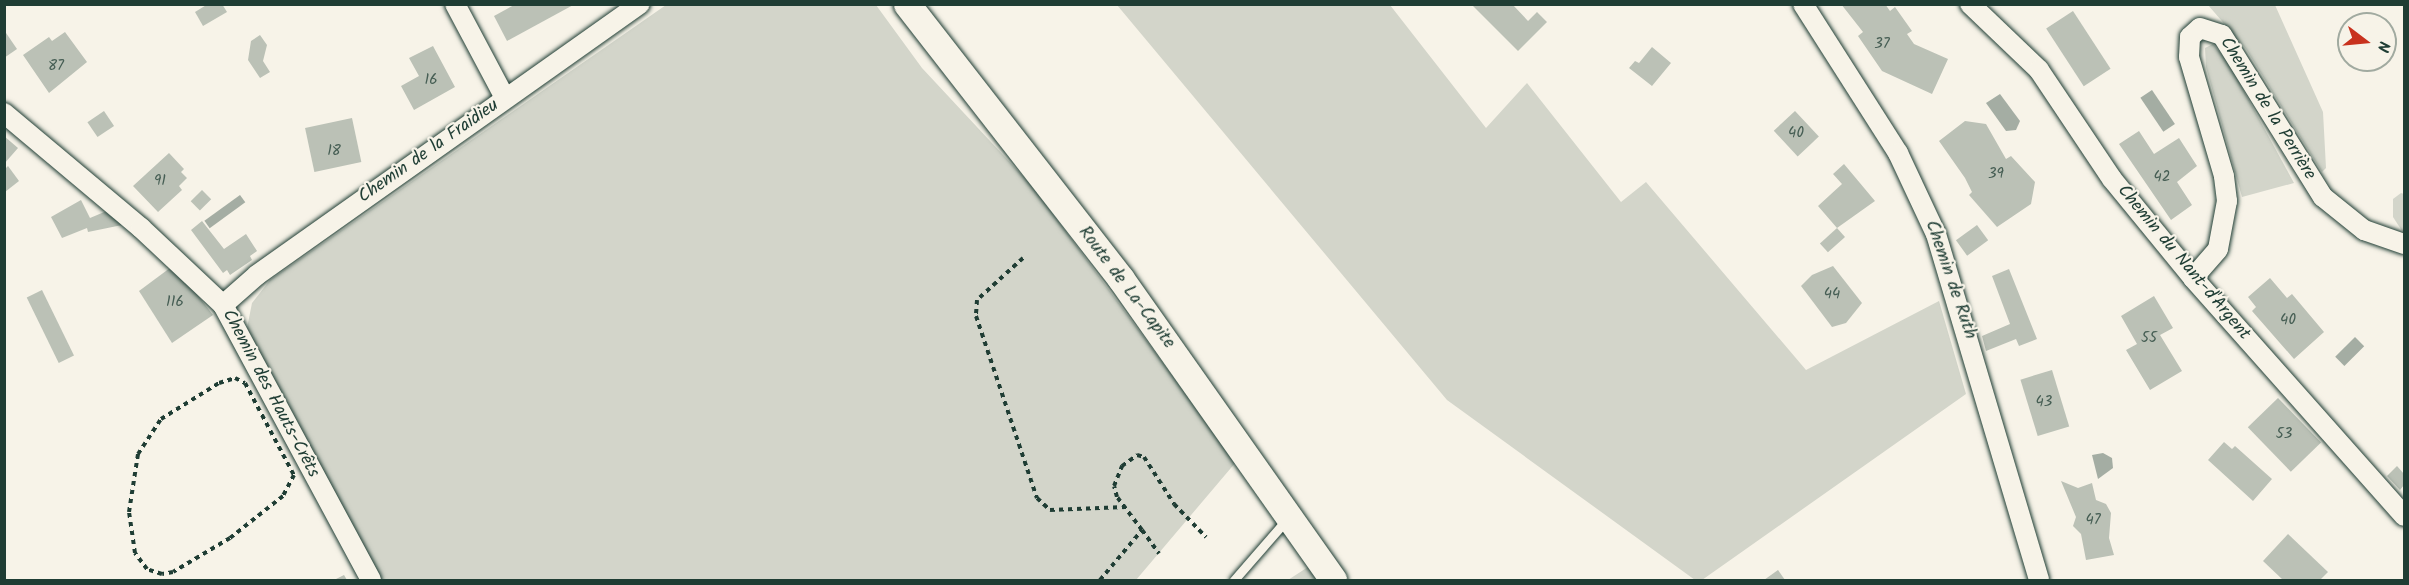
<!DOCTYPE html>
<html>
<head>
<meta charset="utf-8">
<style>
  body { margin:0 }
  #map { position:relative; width:2409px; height:585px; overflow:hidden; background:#f7f3e8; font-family:Kalam,sans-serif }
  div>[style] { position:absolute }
  .green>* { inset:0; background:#d3d5ca }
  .water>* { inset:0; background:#a4ada3; transform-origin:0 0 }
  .building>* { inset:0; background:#bbc1b6; transform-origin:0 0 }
  .path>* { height:4px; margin-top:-2px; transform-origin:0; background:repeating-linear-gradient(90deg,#1f3d34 0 4.5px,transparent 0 9px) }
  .roads { filter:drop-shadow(0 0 2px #1f3d34) drop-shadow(0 0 2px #1f3d34) }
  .lane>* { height:9px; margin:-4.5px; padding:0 4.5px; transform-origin:4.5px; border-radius:4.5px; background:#f7f3e8 }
  .street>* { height:20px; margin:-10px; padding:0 10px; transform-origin:10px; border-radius:10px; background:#f7f3e8 }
  .secondary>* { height:27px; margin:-13.5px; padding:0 13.5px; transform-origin:13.5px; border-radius:13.5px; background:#f7f3e8 }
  span { translate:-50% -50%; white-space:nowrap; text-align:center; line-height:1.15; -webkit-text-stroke:4.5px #f7f3e8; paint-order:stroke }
  .number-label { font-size:15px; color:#465e54 }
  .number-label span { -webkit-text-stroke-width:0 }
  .street-label { font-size:18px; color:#1f3d34 }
  .frame { position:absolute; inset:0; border:6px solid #1f3d34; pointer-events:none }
  .north { position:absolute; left:2337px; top:12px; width:60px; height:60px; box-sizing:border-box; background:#f7f3e8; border:2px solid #a1aaa0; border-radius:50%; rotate:106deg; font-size:16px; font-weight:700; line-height:24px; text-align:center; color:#1f3d34 }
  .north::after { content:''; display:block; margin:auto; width:21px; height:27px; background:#c8321e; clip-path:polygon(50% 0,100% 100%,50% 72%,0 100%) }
</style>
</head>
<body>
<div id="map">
  <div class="green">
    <div style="clip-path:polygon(666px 5px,876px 5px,922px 68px,1033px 187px,1236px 462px,1136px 580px,382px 580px,247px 328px,252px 303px,270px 280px)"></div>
    <div style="clip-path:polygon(1117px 5px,1390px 5px,1486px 128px,1527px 83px,1621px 202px,1646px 182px,1806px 370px,1939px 301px,1966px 394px,1702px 580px,1695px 580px,1447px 400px)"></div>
    <div style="clip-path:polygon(2208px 5px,2275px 5px,2323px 112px,2326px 168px,2322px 172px,2246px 49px)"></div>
    <div style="clip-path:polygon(2213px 44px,2228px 62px,2294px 183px,2242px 197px,2206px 67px,2205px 48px)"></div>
    <div style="clip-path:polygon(2401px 193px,2404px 194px,2404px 234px,2393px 217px,2393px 199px)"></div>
    <div style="clip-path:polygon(1308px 567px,1317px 580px,1288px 580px)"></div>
  </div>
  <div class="water">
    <div style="left:2152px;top:90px;width:41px;height:14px;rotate:56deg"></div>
    <div style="clip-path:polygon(2000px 94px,2020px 121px,2016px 130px,2006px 131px,1986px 103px)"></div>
    <div style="left:240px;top:195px;width:9px;height:44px;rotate:54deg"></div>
    <div style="left:2355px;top:337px;width:13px;height:28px;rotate:45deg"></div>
    <div style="clip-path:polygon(2103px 453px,2112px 458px,2113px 468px,2098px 479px,2092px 455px)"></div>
  </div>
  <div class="building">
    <div style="clip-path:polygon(208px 4px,222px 4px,227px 12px,203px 26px,195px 12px)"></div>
    <div style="clip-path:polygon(516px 4px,575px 4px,507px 41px,494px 16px)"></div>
    <div style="clip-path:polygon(1471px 4px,1513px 5px,1528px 21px,1537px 12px,1547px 22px,1518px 51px)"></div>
    <div style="clip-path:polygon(1841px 4px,1885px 4px,1890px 11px,1895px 7px,1912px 31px,1907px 34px,1914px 44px,1948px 59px,1932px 94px,1882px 71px,1858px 36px,1863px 32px)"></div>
    <div style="left:2073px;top:11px;width:69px;height:32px;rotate:57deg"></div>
    <div style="clip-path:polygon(4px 30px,17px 49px,4px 58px)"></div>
    <div style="clip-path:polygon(65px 32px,87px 62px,49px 93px,23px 55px,49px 37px,52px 41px)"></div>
    <div style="clip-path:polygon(260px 35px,267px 45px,263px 61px,270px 72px,260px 78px,248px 60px,251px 41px)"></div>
    <div style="clip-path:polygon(433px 46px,455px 87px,414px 110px,401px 86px,419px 76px,409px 58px)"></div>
    <div style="clip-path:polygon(1652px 47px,1671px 63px,1652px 86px,1629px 68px,1635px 61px,1639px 63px)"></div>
    <div style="left:104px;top:111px;width:18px;height:20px;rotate:56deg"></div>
    <div style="left:1795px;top:111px;width:35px;height:29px;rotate:47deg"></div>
    <div style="left:352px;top:118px;width:45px;height:48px;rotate:78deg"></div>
    <div style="clip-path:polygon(1965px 121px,1986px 124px,2006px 159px,2011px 156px,2035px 182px,2031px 204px,1997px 227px,1969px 195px,1972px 192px,1965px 178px,1939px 141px)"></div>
    <div style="clip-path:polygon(2139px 131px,2154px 154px,2179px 138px,2197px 166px,2177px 182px,2192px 205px,2171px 220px,2119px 144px)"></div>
    <div style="clip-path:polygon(4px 136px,18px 148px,4px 164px)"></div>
    <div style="clip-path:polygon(169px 153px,184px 169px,181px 172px,187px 178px,179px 186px,182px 190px,158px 212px,133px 186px)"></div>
    <div style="clip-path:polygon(1844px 164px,1875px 201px,1837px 228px,1818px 206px,1842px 184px,1833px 174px)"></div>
    <div style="clip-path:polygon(8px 166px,19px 181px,5px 192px,5px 169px)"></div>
    <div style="left:202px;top:190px;width:13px;height:16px;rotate:45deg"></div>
    <div style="clip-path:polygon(81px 200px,90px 218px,109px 210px,127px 224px,88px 232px,87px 228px,62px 238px,51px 217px)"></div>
    <div style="clip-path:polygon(202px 221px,224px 249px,246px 234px,257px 251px,250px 256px,252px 260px,230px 275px,227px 270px,223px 273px,191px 230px)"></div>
    <div style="left:1977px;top:225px;width:19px;height:26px;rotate:54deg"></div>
    <div style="left:1837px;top:228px;width:12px;height:23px;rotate:48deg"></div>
    <div style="clip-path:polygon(174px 265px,213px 315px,172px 343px,139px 291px)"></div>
    <div style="clip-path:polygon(1833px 266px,1862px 303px,1846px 323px,1832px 327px,1801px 286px,1812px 275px)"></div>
    <div style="clip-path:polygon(2009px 269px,2037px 339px,2019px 346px,2016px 339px,1986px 351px,1982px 336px,2010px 324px,1992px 276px)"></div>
    <div style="clip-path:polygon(2270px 278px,2287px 298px,2292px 294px,2324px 332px,2294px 359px,2252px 311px,2256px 307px,2248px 297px)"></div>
    <div style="left:42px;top:290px;width:73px;height:17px;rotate:64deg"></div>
    <div style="clip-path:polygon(2154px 296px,2173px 328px,2160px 335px,2182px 371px,2150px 390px,2126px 350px,2137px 344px,2121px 316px)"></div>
    <div style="left:2052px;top:370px;width:59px;height:33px;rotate:73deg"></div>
    <div style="left:2278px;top:398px;width:62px;height:42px;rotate:46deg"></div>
    <div style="clip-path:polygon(2224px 442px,2232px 449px,2235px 446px,2272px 479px,2253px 501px,2208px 460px)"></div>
    <div style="clip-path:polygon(2397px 466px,2404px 474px,2404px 485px,2400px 490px,2387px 476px)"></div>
    <div style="clip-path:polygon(2061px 481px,2078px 488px,2092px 483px,2096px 500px,2106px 504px,2111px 513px,2109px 538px,2114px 555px,2086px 560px,2081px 534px,2073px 526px,2076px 517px)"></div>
    <div style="clip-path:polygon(2288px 534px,2328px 572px,2320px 580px,2283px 580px,2263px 561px)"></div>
    <div style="clip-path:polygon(1778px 570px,1785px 580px,1764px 580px)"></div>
    <div style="clip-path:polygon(344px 575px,347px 580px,334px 580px)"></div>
  </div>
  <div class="path">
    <div style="left:1023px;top:258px;width:62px;rotate:137.6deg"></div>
    <div style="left:977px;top:300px;width:16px;rotate:94deg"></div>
    <div style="left:976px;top:316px;width:192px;rotate:71.5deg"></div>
    <div style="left:1037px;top:498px;width:18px;rotate:43deg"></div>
    <div style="left:1050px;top:510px;width:75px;rotate:-2.3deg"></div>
    <div style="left:235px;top:378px;width:11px;rotate:27deg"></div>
    <div style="left:245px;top:383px;width:104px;rotate:62deg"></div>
    <div style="left:294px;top:475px;width:24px;rotate:118deg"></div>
    <div style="left:283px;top:496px;width:68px;rotate:141.6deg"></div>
    <div style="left:230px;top:538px;width:66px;rotate:149.2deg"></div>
    <div style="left:173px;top:572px;width:11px;rotate:170deg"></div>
    <div style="left:162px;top:574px;width:16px;rotate:-162deg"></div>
    <div style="left:147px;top:569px;width:20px;rotate:-127deg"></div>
    <div style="left:135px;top:553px;width:41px;rotate:-98.3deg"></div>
    <div style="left:129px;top:512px;width:59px;rotate:-81.2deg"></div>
    <div style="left:138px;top:454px;width:42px;rotate:-56.7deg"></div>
    <div style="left:161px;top:419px;width:68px;rotate:-31.8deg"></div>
    <div style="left:219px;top:383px;width:17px;rotate:-17deg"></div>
    <div style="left:1142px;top:530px;width:41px;rotate:-127.1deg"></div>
    <div style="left:1117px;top:497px;width:11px;rotate:-105deg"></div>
    <div style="left:1114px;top:486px;width:22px;rotate:-68deg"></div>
    <div style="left:1122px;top:466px;width:19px;rotate:-36deg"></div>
    <div style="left:1137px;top:455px;width:7px;rotate:16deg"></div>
    <div style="left:1144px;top:457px;width:56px;rotate:57.4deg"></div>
    <div style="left:1174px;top:504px;width:46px;rotate:45.9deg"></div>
    <div style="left:1100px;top:580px;width:65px;rotate:-50deg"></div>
    <div style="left:1142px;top:530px;width:29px;rotate:54deg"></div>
  </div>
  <div class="roads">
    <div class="lane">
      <div style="left:1234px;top:580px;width:81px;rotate:-49deg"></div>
    </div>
    <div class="street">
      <div style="left:455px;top:4px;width:106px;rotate:62deg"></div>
      <div style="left:1803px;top:4px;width:177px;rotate:57.5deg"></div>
      <div style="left:1898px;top:153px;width:89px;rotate:64.9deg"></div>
      <div style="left:1936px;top:234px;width:361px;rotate:73.4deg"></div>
      <div style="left:1970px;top:4px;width:95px;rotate:43.7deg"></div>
      <div style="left:2039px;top:70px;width:131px;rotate:56.2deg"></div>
      <div style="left:2112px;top:179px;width:128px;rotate:50.7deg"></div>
      <div style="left:2193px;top:278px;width:318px;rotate:48.4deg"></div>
      <div style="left:4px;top:113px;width:179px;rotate:40deg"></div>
      <div style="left:141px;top:228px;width:112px;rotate:43.2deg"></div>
      <div style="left:223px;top:305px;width:312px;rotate:61.7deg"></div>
      <div style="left:2193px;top:278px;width:38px;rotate:-49deg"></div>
      <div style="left:2218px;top:249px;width:49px;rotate:-79.4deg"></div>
      <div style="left:2227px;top:201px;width:25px;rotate:-97deg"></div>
      <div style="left:2224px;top:176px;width:124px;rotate:-106.4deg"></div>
      <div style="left:2189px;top:57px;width:20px;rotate:-87deg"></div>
      <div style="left:2190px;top:37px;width:13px;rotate:-42deg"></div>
      <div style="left:2200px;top:28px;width:23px;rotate:18deg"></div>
      <div style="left:2222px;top:35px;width:191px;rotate:58.1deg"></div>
      <div style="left:2323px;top:197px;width:53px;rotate:38.8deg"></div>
      <div style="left:2364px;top:230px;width:42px;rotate:19.3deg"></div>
      <div style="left:223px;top:305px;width:45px;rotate:-41.4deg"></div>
      <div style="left:257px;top:275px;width:469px;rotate:-35.3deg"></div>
    </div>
    <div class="secondary">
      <div style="left:907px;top:4px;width:348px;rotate:52.1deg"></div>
      <div style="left:1121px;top:279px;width:368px;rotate:54.8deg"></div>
    </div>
  </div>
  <div class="number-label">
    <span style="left:1882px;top:45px">37</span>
    <span style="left:56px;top:67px">87</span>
    <span style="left:431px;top:81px">16</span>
    <span style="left:1796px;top:134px">40</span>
    <span style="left:334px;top:152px">18</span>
    <span style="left:1996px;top:175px">39</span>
    <span style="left:2162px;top:178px">42</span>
    <span style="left:160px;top:182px">91</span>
    <span style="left:1832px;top:295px">44</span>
    <span style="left:175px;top:303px">116</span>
    <span style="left:2288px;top:321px">40</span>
    <span style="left:2149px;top:339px">55</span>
    <span style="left:2044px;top:403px">43</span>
    <span style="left:2284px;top:435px">53</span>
    <span style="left:2093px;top:521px">47</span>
  </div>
  <div class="street-label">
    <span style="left:2267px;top:109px;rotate:58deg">Chemin de la Perrière</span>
    <span style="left:429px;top:152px;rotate:-35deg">Chemin de la Fraidieu</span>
    <span style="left:2183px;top:263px;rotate:50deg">Chemin du Nant-d'Argent</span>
    <span style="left:1950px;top:280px;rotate:71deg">Chemin de Ruth</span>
    <span style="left:1126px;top:288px;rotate:53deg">Route de La-Capite</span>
    <span style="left:270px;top:394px;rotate:62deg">Chemin des Hauts-Crêts</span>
  </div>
  <div class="frame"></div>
  <div class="north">N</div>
</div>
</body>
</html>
